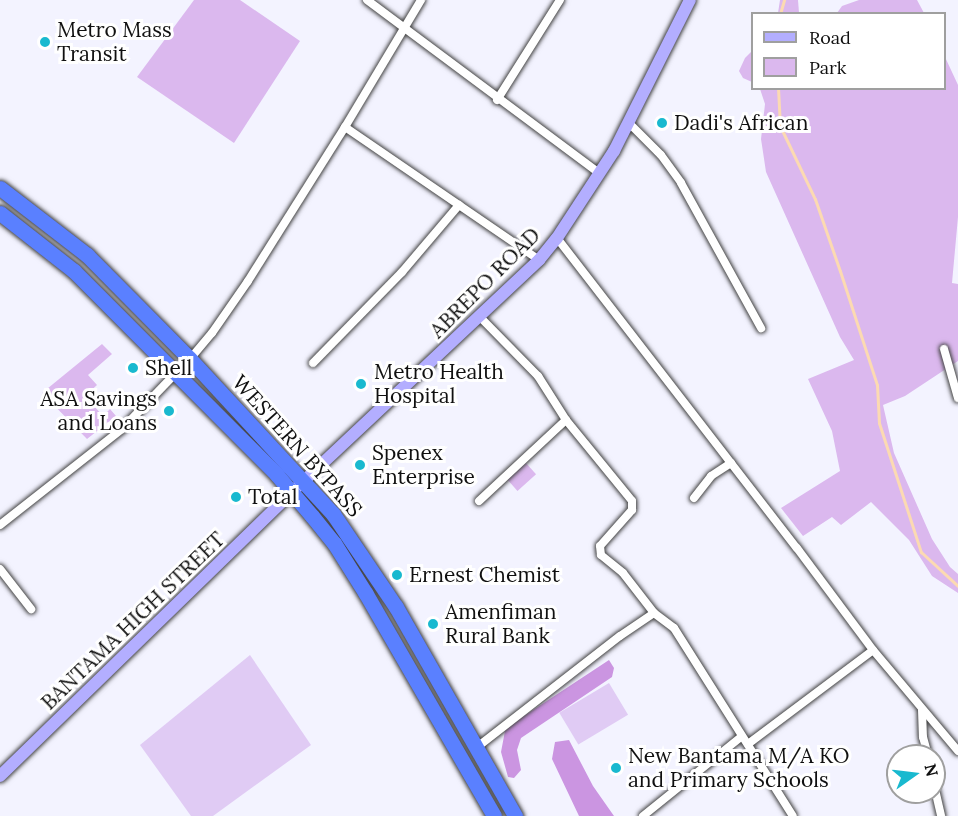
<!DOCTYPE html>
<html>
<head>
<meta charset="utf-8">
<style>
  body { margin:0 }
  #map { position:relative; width:958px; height:816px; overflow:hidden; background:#f3f3ff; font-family:Lora,serif }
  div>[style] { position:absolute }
  .green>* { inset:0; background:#dbb8ee; transform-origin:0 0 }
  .forest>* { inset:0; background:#cb95e1 }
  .pitch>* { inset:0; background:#e0cbf4; transform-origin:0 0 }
  .stream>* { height:3px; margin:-1.5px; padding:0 1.5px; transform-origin:1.5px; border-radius:1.5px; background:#fcdab2 }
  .roads { filter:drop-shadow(0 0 2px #434343) drop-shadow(0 0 2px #434343) }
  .minor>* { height:8px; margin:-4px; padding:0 4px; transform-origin:4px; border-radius:4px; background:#fff }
  .secondary>* { height:12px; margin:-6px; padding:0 6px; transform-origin:6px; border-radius:6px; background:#b3aeff }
  .trunk>* { height:15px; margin:-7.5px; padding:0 7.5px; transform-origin:7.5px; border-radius:7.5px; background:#5a80ff }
  .dots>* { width:16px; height:16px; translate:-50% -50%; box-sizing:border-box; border:3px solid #fff; border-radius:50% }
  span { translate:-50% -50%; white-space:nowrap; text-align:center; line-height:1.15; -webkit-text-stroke:6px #fff; paint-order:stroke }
  .poi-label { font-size:21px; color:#101010 }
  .left { translate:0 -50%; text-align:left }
  .right { translate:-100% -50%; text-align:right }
  .street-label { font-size:21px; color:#101010 }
  .legend { position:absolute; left:751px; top:12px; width:195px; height:78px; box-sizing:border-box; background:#fff; border:2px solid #9f9f9f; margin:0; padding:8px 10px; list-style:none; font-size:18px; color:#101010 }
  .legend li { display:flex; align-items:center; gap:12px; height:30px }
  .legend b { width:30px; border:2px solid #9f9f9f }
  .north { position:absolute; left:886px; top:744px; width:60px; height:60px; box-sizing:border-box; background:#fff; border:2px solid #9f9f9f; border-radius:50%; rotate:76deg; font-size:16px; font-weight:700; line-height:24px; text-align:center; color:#101010 }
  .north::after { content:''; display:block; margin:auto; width:21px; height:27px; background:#19b9cf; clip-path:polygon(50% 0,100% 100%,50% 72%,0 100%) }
</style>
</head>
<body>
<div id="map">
  <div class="green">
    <div style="clip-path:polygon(194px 0,240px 0,300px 41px,234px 143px,137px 77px)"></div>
    <div style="clip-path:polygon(780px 0,798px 0,799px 13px,778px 13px)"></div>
    <div style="clip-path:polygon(859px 0,917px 0,924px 13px,837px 13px,842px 6px)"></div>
    <div style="clip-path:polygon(752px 51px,752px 82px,743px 78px,739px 71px,745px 58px)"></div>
    <div style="clip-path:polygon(945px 57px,958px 85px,958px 217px,952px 283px,958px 284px,958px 361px,905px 396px,883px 405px,894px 453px,932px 539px,950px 567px,958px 574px,958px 593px,932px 576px,909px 540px,871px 502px,841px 525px,832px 517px,803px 536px,781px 508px,840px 471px,832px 431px,808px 379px,854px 360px,840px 337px,766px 172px,761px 139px,765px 104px,760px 89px,944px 88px)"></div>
    <div style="clip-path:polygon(102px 344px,112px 354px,88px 375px,97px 385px,85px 396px,103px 416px,110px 409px,116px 416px,87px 439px,42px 393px)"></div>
    <div style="left:526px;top:463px;width:15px;height:25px;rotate:48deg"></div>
  </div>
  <div class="forest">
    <div style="clip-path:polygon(609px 660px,614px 668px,612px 677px,521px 738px,517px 750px,521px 770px,514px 778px,508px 777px,501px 752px,505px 731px,521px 718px)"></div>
    <div style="clip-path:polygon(569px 740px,593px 786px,614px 816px,579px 816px,552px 759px,555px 742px)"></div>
  </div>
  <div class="pitch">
    <div style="clip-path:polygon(250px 655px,311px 745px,213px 816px,191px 816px,140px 745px)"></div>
    <div style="left:609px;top:683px;width:37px;height:58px;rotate:59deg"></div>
  </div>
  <div class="stream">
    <div style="left:780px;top:14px;width:15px;rotate:-74deg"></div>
    <div style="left:778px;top:88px;width:38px;rotate:87deg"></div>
    <div style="left:780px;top:126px;width:81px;rotate:64.4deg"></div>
    <div style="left:815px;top:199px;width:76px;rotate:70.9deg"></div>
    <div style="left:840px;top:271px;width:120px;rotate:72deg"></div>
    <div style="left:877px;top:385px;width:38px;rotate:87deg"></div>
    <div style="left:879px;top:423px;width:136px;rotate:72deg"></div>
    <div style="left:921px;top:552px;width:50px;rotate:42.6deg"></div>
  </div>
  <div class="roads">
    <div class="minor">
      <div style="left:367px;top:0;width:289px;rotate:36.7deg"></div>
      <div style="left:497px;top:100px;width:118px;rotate:-57.8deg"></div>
      <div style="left:629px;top:123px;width:45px;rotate:45deg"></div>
      <div style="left:661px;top:155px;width:34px;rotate:54deg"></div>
      <div style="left:681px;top:183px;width:166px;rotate:61.1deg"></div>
      <div style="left:345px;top:127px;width:235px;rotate:34.4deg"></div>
      <div style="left:557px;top:238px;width:392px;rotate:52.3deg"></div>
      <div style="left:797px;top:548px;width:127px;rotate:53.3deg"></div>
      <div style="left:873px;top:650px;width:132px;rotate:49.9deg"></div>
      <div style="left:480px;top:317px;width:83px;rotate:45.5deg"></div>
      <div style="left:538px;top:376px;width:52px;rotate:57.5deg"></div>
      <div style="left:566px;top:420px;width:104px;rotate:50.8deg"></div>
      <div style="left:632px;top:501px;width:9px;rotate:90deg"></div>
      <div style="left:632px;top:510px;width:48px;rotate:131.6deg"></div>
      <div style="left:600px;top:546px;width:9px;rotate:84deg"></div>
      <div style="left:601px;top:555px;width:28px;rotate:39deg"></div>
      <div style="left:623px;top:573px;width:51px;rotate:52.2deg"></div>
      <div style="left:944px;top:349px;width:51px;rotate:74.1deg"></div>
      <div style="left:190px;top:359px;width:34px;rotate:-50deg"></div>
      <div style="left:212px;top:333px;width:63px;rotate:-55.3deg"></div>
      <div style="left:248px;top:281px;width:182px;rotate:-57.8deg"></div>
      <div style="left:345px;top:127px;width:148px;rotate:-59.1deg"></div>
      <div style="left:313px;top:363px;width:127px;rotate:-45.6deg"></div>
      <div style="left:402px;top:272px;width:88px;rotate:-49.6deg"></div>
      <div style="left:694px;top:498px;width:28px;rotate:-52deg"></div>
      <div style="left:711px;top:476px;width:24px;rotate:-33deg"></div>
      <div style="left:479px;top:501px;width:119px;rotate:-43deg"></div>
      <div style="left:0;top:525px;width:155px;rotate:-38.2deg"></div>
      <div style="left:122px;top:429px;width:76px;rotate:-46.1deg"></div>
      <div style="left:0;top:569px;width:51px;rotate:52.2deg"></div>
      <div style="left:922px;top:710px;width:27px;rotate:88deg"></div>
      <div style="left:923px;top:737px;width:20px;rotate:75deg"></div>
      <div style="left:748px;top:744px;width:156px;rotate:-36.9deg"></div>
      <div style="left:476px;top:748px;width:182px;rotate:-37.9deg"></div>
      <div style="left:620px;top:636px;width:41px;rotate:-34.1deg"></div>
      <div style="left:654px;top:613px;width:25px;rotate:37deg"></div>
      <div style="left:674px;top:628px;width:222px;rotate:57.7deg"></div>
      <div style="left:934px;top:785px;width:32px;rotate:77deg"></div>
      <div style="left:643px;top:816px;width:127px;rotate:-38.9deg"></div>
    </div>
    <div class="secondary">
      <div style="left:0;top:776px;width:407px;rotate:-44.2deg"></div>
      <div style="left:292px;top:492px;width:339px;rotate:-43.2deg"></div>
      <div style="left:539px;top:260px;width:28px;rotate:-51deg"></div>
      <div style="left:557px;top:238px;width:104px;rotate:-56.8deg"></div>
      <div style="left:614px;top:151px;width:169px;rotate:-63.3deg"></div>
    </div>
    <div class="trunk">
      <div style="left:0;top:188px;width:110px;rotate:37.6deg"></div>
      <div style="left:87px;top:255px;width:146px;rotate:45.3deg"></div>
      <div style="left:190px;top:359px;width:211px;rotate:47.3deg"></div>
      <div style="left:333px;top:514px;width:112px;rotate:55.9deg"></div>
      <div style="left:396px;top:607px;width:241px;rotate:60.3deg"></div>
      <div style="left:0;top:213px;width:94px;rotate:38.1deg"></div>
      <div style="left:74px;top:271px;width:288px;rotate:45.1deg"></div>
      <div style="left:277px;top:475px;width:54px;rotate:49.5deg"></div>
      <div style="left:312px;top:516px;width:35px;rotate:51deg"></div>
      <div style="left:334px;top:543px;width:60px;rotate:57.9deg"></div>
      <div style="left:366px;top:594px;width:256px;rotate:60deg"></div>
    </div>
  </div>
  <div class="dots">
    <div style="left:45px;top:42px;background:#19b9cf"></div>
    <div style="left:662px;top:123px;background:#19b9cf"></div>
    <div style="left:133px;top:368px;background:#19b9cf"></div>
    <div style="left:361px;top:384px;background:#19b9cf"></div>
    <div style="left:169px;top:411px;background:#19b9cf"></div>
    <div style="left:360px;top:465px;background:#19b9cf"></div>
    <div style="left:236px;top:497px;background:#19b9cf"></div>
    <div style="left:397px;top:575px;background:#19b9cf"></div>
    <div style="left:433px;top:624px;background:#19b9cf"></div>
    <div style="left:616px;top:768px;background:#19b9cf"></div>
  </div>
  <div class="poi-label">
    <span class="left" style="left:57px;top:42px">Metro Mass<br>Transit</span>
    <span class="left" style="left:674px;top:123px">Dadi's African</span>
    <span class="left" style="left:145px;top:368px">Shell</span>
    <span class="left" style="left:374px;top:384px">Metro Health<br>Hospital</span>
    <span class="right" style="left:157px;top:411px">ASA Savings<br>and Loans</span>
    <span class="left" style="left:372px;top:465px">Spenex<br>Enterprise</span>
    <span class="left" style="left:248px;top:497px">Total</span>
    <span class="left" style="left:409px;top:575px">Ernest Chemist</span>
    <span class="left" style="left:445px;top:624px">Amenfiman<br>Rural Bank</span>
    <span class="left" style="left:628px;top:768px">New Bantama M/A KO<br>and Primary Schools</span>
  </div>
  <div class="street-label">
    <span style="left:485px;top:283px;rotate:-45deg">ABREPO ROAD</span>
    <span style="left:297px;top:446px;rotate:48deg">WESTERN BYPASS</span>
    <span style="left:133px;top:621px;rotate:-44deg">BANTAMA HIGH STREET</span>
  </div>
  <ul class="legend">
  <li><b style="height:8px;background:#b3aeff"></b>Road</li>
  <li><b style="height:16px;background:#dbb8ee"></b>Park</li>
  </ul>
  <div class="north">N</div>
</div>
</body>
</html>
